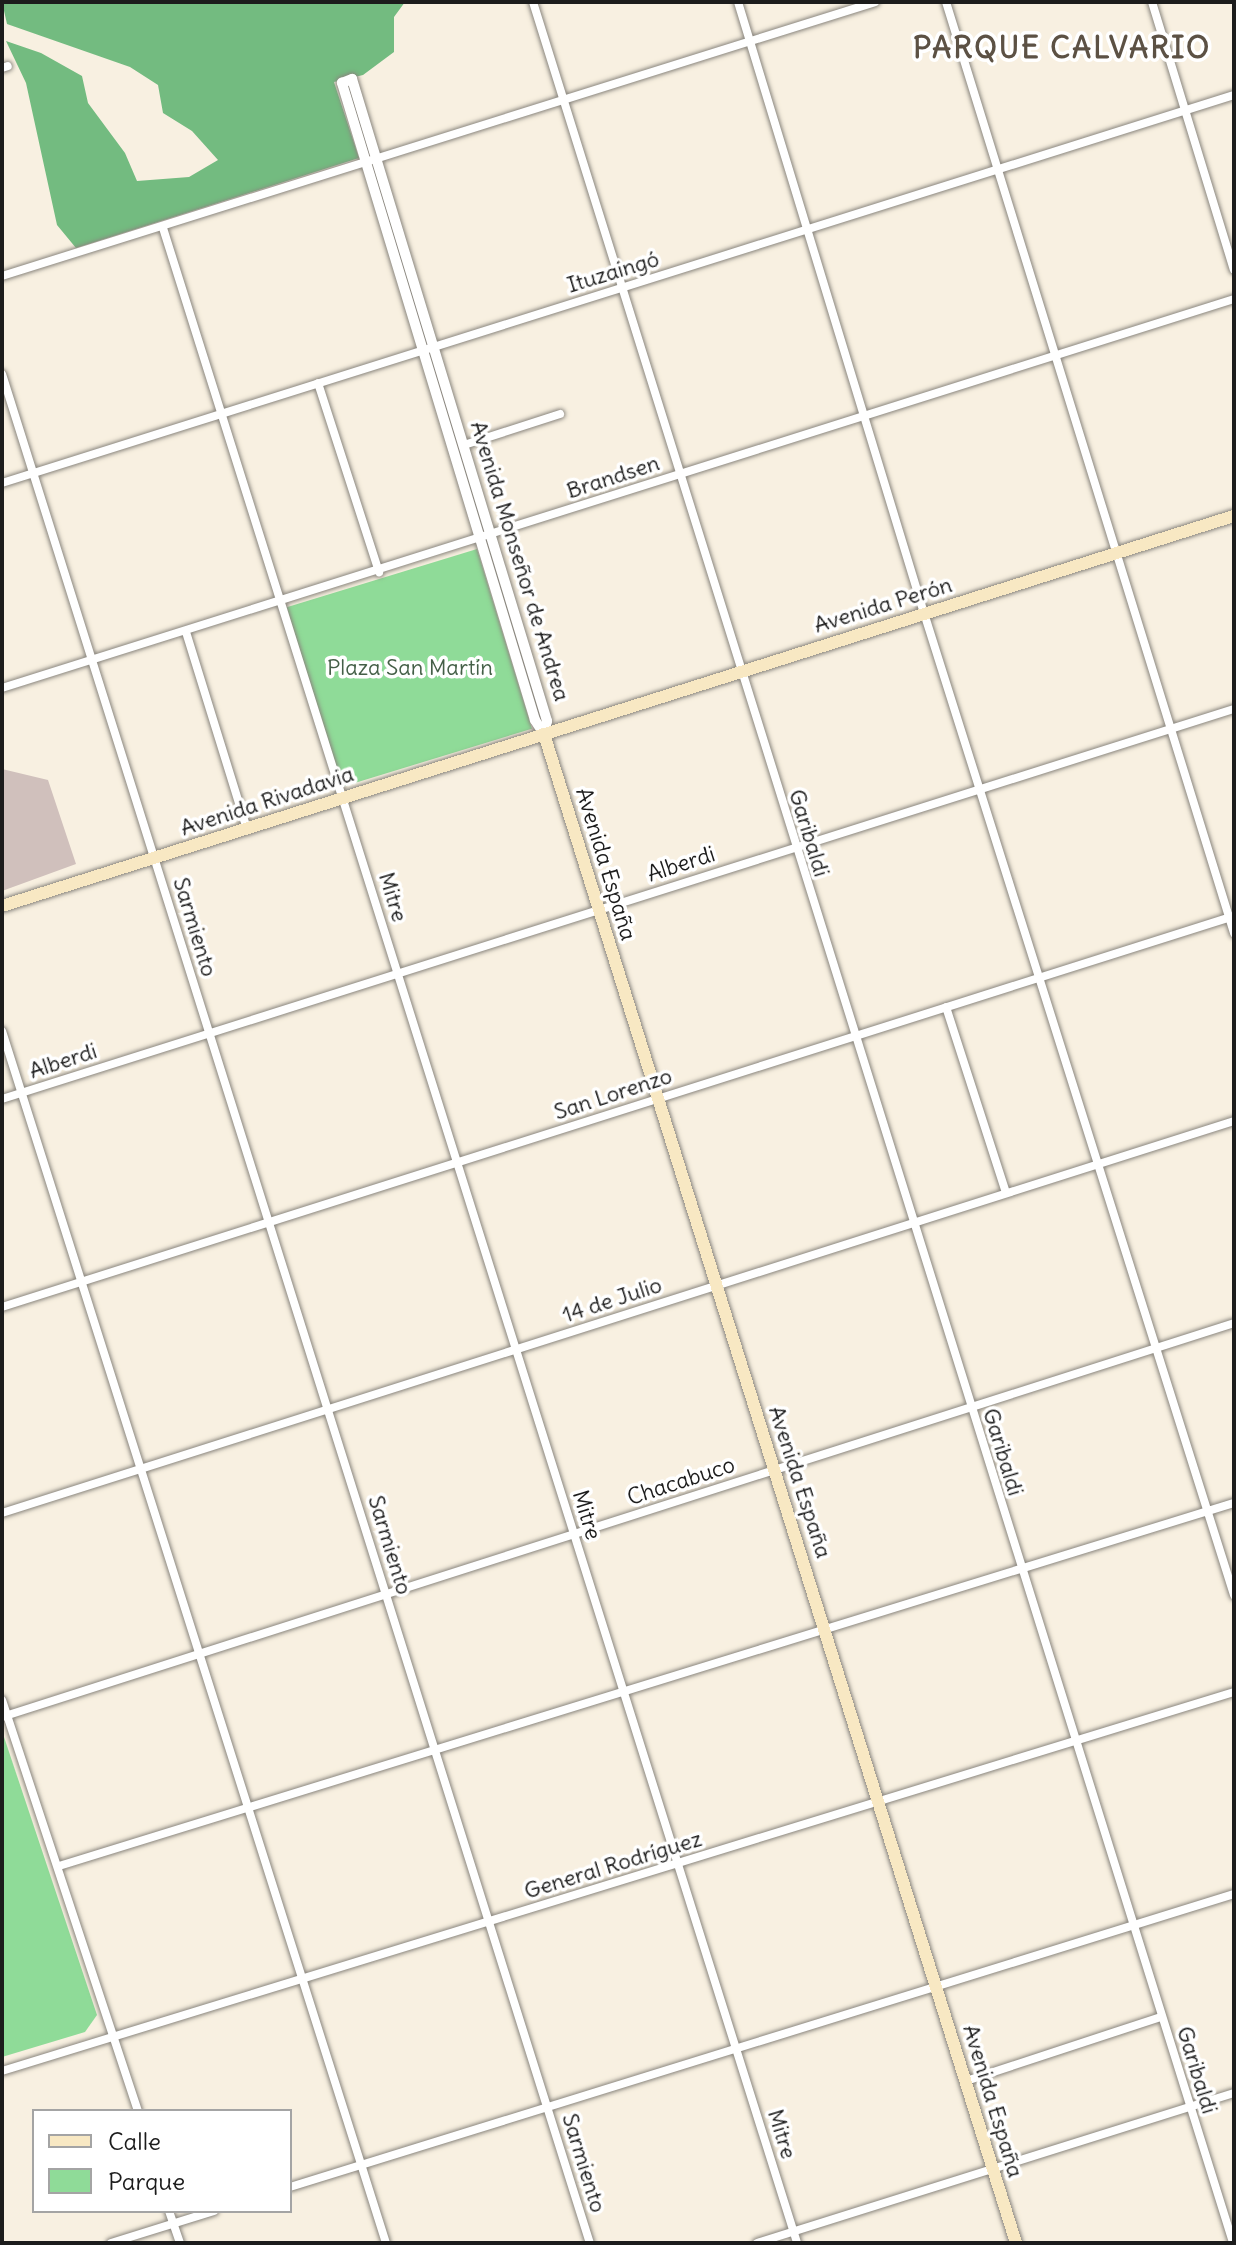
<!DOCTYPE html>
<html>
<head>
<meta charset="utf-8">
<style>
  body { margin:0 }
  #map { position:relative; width:1236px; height:2245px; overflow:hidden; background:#f8f0e1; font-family:Delius,sans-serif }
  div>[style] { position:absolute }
  .industrial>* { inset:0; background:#d0c0bc }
  .green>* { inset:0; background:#8fdb98; transform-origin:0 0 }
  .forest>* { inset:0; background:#73bb80 }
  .roads { filter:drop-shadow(0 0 2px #8a867e) drop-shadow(0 0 2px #8a867e) }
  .minor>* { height:8px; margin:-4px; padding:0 4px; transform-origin:4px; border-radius:4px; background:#fff }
  .tertiary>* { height:10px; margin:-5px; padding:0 5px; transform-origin:5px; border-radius:5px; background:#fff }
  .secondary>* { height:12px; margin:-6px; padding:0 6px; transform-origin:6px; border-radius:6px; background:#f8e8c3 }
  span { translate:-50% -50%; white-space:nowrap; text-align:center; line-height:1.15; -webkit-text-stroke:7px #fff; paint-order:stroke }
  .street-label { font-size:22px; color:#1c1c1c }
  .park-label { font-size:22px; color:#445f47 }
  .district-label { font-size:30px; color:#5c5144; font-weight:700; letter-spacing:2px }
  .frame { position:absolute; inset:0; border:4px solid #1c1c1c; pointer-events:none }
  .legend { position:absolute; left:32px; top:2109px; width:260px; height:104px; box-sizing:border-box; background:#fff; border:2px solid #a4a4a4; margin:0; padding:10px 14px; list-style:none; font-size:24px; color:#1c1c1c }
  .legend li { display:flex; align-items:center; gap:16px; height:40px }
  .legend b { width:40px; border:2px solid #a4a4a4 }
</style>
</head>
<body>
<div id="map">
  <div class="industrial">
    <div style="clip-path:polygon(2px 769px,48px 780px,76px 864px,2px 891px)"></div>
  </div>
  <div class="green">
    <div style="left:477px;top:549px;width:188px;height:199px;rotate:73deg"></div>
    <div style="clip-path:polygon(2px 1731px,97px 2015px,85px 2032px,2px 2057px)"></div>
  </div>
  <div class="forest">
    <div style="clip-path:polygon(2px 2px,405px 2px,394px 17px,394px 52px,363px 75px,334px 82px,359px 158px,76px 248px,57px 225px,26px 83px,6px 41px,41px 53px,82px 76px,88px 103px,125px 153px,137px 181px,189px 177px,218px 160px,192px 131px,163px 113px,158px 85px,130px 67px,7px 24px)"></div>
  </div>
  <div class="roads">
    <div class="minor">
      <div style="left:533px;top:2px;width:2348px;rotate:72.65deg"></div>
      <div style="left:738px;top:2px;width:639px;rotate:73.07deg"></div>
      <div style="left:924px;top:613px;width:1030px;rotate:72.48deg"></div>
      <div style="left:946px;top:2px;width:975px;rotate:72.81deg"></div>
      <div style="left:1152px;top:2px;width:280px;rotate:73deg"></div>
      <div style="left:2px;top:68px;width:6px;rotate:-18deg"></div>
      <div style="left:163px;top:228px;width:2112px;rotate:72.53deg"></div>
      <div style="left:2px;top:276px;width:915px;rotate:-17.42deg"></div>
      <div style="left:2px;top:374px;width:1959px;rotate:72.54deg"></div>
      <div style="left:318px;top:383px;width:199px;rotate:72.1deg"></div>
      <div style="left:464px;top:445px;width:101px;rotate:-17.9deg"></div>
      <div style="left:2px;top:483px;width:1292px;rotate:-17.48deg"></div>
      <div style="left:186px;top:632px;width:206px;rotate:72.8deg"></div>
      <div style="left:2px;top:688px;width:1292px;rotate:-17.52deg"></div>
      <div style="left:946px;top:1007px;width:195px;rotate:72.1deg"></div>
      <div style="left:2px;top:1031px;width:1271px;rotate:72.42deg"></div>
      <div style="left:2px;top:1099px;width:1292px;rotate:-17.57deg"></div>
      <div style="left:2px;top:1307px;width:1293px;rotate:-17.61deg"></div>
      <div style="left:2px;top:1513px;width:1293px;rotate:-17.65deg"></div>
      <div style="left:2px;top:1700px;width:433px;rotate:71.7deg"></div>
      <div style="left:2px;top:1717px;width:1293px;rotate:-17.73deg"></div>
      <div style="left:59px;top:1866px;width:1230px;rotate:-17.17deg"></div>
      <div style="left:2px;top:2071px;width:1289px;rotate:-17.1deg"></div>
      <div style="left:966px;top:2081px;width:205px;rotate:-18.2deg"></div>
      <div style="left:290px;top:2187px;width:988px;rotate:-17.24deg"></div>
      <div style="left:169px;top:2211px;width:34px;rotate:71deg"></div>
      <div style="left:111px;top:2243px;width:108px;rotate:-17.3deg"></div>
      <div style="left:757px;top:2243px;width:500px;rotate:-17.46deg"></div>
    </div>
    <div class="tertiary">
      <div style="left:352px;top:79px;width:671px;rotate:73.1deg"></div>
      <div style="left:547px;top:721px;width:13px;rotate:103deg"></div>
      <div style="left:544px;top:734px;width:17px;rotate:-123deg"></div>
      <div style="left:535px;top:720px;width:666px;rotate:-106.86deg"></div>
      <div style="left:342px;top:83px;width:11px;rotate:-22deg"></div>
    </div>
    <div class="secondary">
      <div style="left:544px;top:734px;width:1581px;rotate:72.63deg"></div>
      <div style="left:2px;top:906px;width:1292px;rotate:-17.57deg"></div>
    </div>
  </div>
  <div class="street-label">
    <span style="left:613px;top:272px;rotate:-17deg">Ituzaingó</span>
    <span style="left:613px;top:477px;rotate:-18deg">Brandsen</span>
    <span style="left:520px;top:561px;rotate:73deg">Avenida Monseñor de Andrea</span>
    <span style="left:883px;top:605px;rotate:-17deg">Avenida Perón</span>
    <span style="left:267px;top:801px;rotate:-18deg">Avenida Rivadavia</span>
    <span style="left:809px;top:833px;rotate:73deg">Garibaldi</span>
    <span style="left:606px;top:864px;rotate:73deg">Avenida España</span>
    <span style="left:681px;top:864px;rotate:-18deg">Alberdi</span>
    <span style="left:393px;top:897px;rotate:73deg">Mitre</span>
    <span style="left:195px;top:927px;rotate:73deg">Sarmiento</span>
    <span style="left:63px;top:1061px;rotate:-18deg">Alberdi</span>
    <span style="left:613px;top:1094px;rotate:-18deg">San Lorenzo</span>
    <span style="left:612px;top:1300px;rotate:-18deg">14 de Julio</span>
    <span style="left:1003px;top:1452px;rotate:73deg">Garibaldi</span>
    <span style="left:681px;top:1481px;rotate:-18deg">Chacabuco</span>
    <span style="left:800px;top:1482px;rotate:72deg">Avenida España</span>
    <span style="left:587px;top:1515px;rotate:73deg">Mitre</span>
    <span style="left:390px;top:1545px;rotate:73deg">Sarmiento</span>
    <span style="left:613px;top:1865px;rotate:-17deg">General Rodríguez</span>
    <span style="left:1197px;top:2070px;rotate:73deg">Garibaldi</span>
    <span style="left:993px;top:2101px;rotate:73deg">Avenida España</span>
    <span style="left:782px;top:2134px;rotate:73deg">Mitre</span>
    <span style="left:584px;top:2163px;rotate:73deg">Sarmiento</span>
  </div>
  <div class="park-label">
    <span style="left:410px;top:668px">Plaza San Martín</span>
  </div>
  <div class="district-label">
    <span style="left:1062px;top:47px">PARQUE CALVARIO</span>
  </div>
  <div class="frame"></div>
  <ul class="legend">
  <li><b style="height:10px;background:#f8e8c3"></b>Calle</li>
  <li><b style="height:22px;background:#8fdb98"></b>Parque</li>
  </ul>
</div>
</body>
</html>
